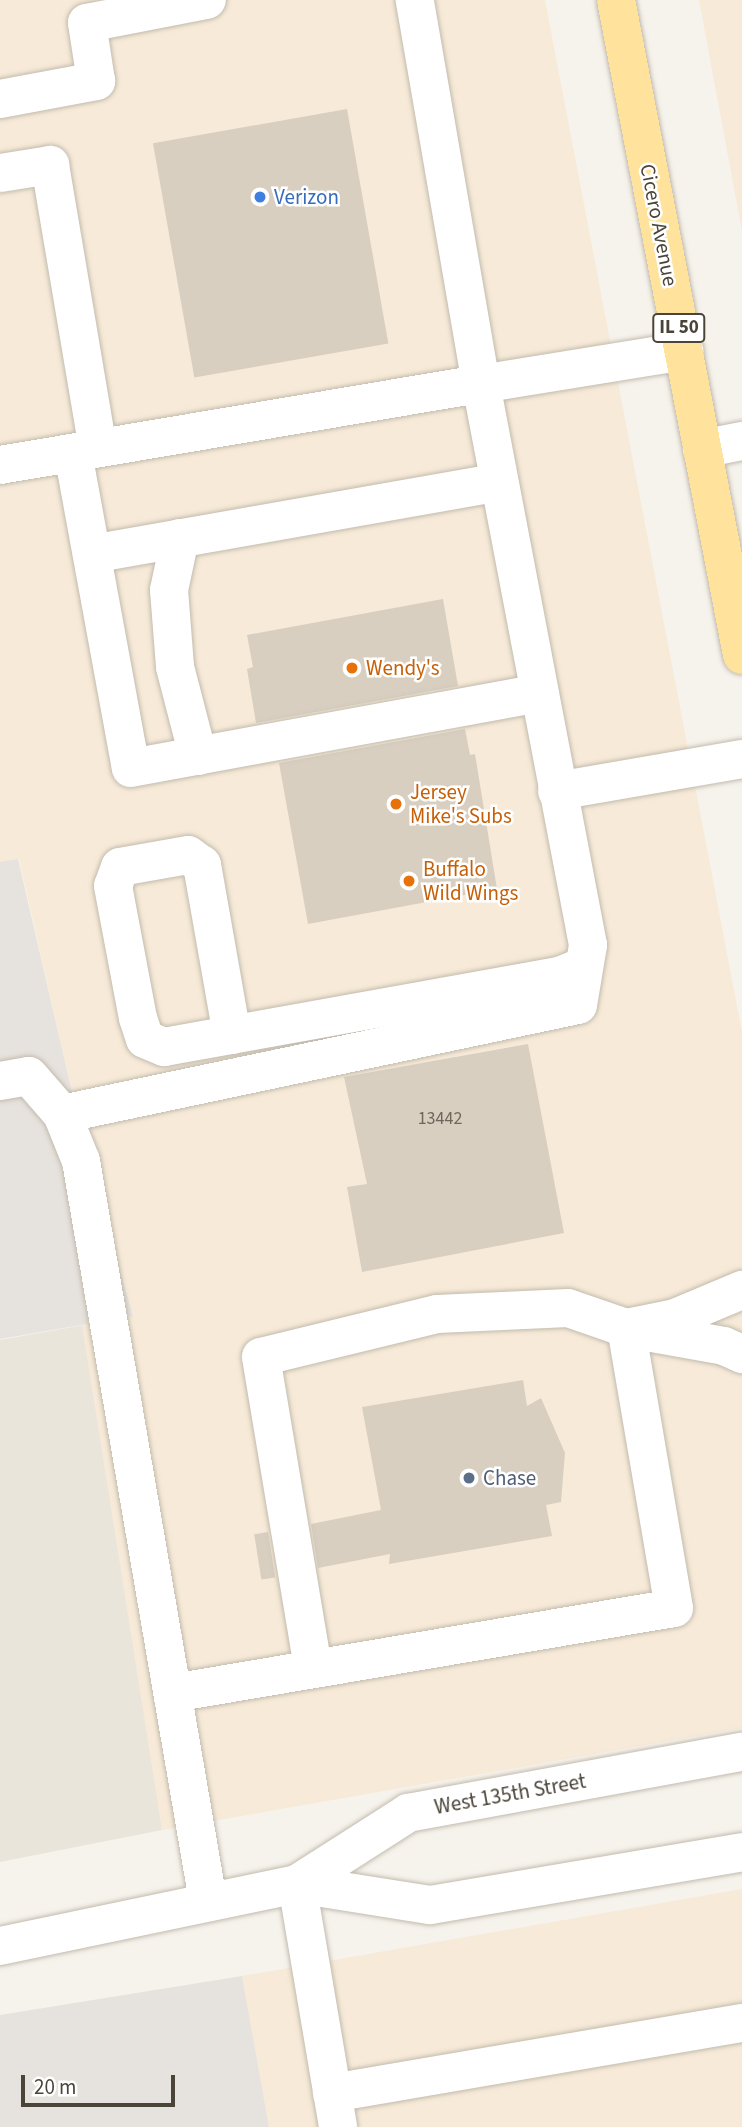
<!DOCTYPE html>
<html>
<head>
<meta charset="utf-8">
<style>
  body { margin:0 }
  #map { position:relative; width:742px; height:2127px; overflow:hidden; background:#f6f3ec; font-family:"Source Sans 3",sans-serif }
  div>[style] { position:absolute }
  .residential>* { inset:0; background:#eae5da }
  .commercial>* { inset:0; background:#f7ead8 }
  .industrial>* { inset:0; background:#e6e2dd }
  .building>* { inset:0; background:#d8cfc1; transform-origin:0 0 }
  .roads { filter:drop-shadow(0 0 2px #c2bbae) drop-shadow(0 0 2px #c2bbae) }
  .minor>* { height:38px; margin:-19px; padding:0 19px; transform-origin:19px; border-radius:19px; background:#fff }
  .major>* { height:38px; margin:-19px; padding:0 19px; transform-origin:19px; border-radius:19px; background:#ffe39c }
  .dots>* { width:19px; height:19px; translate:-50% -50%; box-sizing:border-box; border:4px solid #fff; border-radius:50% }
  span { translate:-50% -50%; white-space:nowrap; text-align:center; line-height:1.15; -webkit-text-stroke:5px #fff; paint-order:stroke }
  .number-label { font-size:18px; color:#6e675b }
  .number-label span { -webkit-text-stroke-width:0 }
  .shield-label span { padding:2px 5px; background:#fff; border:2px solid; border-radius:5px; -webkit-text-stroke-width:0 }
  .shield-label { font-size:19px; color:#4b4439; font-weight:700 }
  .shop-label { font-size:21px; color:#366cbe }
  .left { translate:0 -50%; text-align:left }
  .street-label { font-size:21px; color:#4b4439 }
  .food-label { font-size:21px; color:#c56008 }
  .service-label { font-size:21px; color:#4e5e75 }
  .scale { position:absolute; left:21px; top:2075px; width:154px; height:32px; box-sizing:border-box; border:4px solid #4b4439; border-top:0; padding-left:9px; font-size:21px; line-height:24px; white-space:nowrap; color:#4b4439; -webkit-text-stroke:5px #fff; paint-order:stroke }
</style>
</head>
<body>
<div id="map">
  <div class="residential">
    <div style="clip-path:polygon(89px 1324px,162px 1830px,0 1862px,0 1340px)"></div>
  </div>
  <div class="commercial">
    <div style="clip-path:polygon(0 0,545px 0,742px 1032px,742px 1728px,162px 1830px,82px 1325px,133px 1315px,71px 1088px,19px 859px,0 862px)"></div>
    <div style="clip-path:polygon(699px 0,742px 0,742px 231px)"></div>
    <div style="clip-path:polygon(742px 1889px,742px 2127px,269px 2127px,242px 1976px)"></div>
  </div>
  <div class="industrial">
    <div style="clip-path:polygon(18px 859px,71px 1088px,133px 1316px,0 1339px,0 862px)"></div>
    <div style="clip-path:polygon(242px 1976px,269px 2127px,0 2127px,0 2015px)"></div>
  </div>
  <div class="building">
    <div style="left:347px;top:109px;width:238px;height:197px;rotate:80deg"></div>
    <div style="clip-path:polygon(443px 599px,458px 686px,256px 723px,247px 669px,253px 667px,247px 635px)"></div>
    <div style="clip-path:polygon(465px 729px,470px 755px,475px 754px,497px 889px,308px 924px,279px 763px)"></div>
    <div style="clip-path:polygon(528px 1044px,564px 1233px,362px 1272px,347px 1187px,367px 1184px,344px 1077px)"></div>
    <div style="clip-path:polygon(523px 1380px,527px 1406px,541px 1398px,565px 1453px,561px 1502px,546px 1505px,552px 1536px,389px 1564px,390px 1554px,318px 1568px,311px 1524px,381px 1510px,362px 1407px)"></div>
    <div style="left:268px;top:1532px;width:46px;height:14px;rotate:81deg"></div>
  </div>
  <div class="roads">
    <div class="minor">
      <div style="left:0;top:99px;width:98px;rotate:-10.6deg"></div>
      <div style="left:96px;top:81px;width:59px;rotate:-98.8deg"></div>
      <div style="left:87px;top:23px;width:122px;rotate:-10.9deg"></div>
      <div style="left:0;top:173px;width:51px;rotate:-9.1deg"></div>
      <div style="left:50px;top:165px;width:287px;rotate:80.4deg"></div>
      <div style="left:702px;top:449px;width:41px;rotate:-11.3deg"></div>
      <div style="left:73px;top:453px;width:320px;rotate:79.6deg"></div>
      <div style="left:131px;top:768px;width:414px;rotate:-10.4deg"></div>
      <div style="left:0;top:465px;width:488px;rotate:-9.6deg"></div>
      <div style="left:481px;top:384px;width:390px;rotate:-99.8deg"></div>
      <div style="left:180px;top:538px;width:53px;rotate:101.9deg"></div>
      <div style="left:169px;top:590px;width:77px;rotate:85.5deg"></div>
      <div style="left:175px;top:667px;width:92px;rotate:75.5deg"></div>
      <div style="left:92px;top:554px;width:413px;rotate:-10deg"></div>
      <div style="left:557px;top:791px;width:188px;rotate:-9.8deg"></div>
      <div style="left:232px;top:1035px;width:173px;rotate:-100deg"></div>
      <div style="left:202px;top:865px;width:17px;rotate:-144deg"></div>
      <div style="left:188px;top:855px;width:69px;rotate:170deg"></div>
      <div style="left:120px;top:867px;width:20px;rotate:110deg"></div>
      <div style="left:113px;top:886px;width:134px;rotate:79.3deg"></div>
      <div style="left:138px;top:1018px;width:22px;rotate:72deg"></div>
      <div style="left:145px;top:1039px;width:21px;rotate:23deg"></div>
      <div style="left:164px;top:1047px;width:401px;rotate:-10.2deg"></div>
      <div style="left:559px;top:976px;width:24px;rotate:-22deg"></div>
      <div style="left:0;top:1081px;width:29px;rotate:-10deg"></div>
      <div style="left:29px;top:1076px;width:50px;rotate:49deg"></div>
      <div style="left:62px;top:1114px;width:51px;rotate:68deg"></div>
      <div style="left:81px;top:1161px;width:751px;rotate:80.26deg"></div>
      <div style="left:62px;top:1114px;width:527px;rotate:-11.93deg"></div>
      <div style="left:578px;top:1005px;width:61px;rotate:-80.5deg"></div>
      <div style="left:588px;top:945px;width:571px;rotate:-100.8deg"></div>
      <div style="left:481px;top:384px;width:206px;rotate:-9.2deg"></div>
      <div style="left:626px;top:1328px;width:50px;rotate:-11.5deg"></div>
      <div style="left:675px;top:1318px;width:73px;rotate:-22.7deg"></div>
      <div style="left:641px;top:1331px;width:84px;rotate:10.2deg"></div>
      <div style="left:724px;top:1346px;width:20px;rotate:24deg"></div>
      <div style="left:173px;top:1693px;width:508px;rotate:-9.63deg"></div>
      <div style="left:674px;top:1608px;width:284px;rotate:-99.7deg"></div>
      <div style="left:626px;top:1328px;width:61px;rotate:-161deg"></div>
      <div style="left:568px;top:1308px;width:131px;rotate:177.4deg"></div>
      <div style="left:437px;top:1314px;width:181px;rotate:166.3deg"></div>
      <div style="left:261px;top:1357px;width:316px;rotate:80.5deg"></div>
      <div style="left:297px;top:1884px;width:132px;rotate:-32.6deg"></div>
      <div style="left:408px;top:1813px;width:340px;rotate:-10.4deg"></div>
      <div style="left:297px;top:1884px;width:246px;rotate:80.4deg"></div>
      <div style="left:0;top:1946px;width:303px;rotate:-11.8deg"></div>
      <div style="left:297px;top:1884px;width:135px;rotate:9deg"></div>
      <div style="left:430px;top:1905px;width:316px;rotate:-9.6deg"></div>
      <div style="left:332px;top:2093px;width:416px;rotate:-9.7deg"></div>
    </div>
    <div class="major">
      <div style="left:616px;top:0;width:667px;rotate:79.11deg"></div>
    </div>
  </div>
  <div class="dots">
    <div style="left:260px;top:197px;background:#3f7fe0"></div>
    <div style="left:352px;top:668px;background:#e8710a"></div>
    <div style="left:396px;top:804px;background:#e8710a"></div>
    <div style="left:409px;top:881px;background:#e8710a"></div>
    <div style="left:469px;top:1478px;background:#5c6f8a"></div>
  </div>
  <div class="number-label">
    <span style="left:440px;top:1119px">13442</span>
  </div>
  <div class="shield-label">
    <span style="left:679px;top:328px">IL 50</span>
  </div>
  <div class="shop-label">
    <span class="left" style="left:274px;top:197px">Verizon</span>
  </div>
  <div class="street-label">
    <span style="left:659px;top:225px;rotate:79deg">Cicero Avenue</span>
    <span style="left:510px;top:1794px;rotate:-10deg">West 135th Street</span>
  </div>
  <div class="food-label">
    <span class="left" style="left:366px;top:668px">Wendy's</span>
    <span class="left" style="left:410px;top:804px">Jersey<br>Mike's Subs</span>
    <span class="left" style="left:423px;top:881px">Buffalo<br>Wild Wings</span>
  </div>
  <div class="service-label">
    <span class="left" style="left:483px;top:1478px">Chase</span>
  </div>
  <div class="scale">20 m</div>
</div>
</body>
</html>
